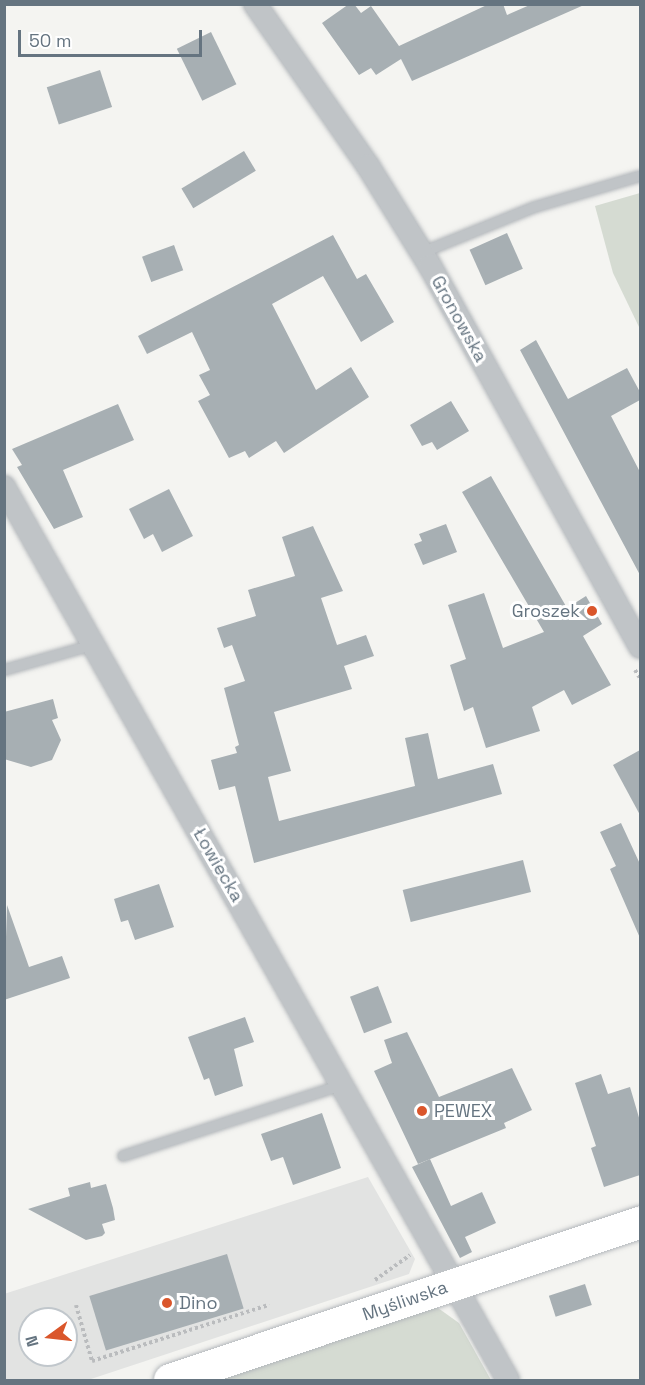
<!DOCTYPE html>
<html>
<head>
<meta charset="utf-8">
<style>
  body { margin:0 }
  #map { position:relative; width:645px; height:1385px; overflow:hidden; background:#f4f4f1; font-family:"Space Grotesk",sans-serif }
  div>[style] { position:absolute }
  .built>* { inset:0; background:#e2e3e2 }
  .green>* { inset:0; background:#d5dbd2 }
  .building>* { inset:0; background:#a7afb3; transform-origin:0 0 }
  .path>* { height:4px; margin-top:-2px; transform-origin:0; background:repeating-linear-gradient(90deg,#babcbe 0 3px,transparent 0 6px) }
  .roads { filter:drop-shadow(0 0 2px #b3b7bb) drop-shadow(0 0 2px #b3b7bb) }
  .lane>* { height:10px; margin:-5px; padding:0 5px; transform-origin:5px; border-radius:5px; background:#c0c4c7 }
  .street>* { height:22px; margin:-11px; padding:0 11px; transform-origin:11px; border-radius:11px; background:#c0c4c7 }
  .secondary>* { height:32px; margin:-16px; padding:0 16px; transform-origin:16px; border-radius:16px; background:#fff }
  .dots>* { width:16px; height:16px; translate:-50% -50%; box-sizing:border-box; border:3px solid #fff; border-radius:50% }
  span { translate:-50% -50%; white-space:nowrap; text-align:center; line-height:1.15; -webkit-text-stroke:6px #fff; paint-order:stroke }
  .street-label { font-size:18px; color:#657480 }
  .poi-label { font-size:18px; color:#657480 }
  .right { translate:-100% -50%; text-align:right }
  .left { translate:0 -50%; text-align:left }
  .frame { position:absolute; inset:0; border:6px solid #657480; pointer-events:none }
  .north { position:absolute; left:18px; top:1307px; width:60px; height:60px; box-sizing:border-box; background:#fff; border:2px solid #c1c7cc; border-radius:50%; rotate:255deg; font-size:16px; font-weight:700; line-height:24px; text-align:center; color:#657480 }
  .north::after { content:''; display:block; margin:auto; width:21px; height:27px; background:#da562b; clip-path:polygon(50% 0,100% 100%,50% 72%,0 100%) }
  .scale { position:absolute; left:18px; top:30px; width:184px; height:27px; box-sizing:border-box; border:3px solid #657480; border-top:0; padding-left:8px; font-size:18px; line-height:21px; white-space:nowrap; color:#657480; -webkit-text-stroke:4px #fff; paint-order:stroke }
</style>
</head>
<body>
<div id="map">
  <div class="built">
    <div style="clip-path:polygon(evenodd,368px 1177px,415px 1259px,409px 1274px,88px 1380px,5px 1380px,4px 1294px,368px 1177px,30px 1319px,66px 1319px,66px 1355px,30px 1355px,30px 1319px)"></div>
  </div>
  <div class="green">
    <div style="clip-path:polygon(640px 193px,640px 329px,613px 273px,595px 206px)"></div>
    <div style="clip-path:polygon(418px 1307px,438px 1308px,459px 1323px,491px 1380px,211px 1380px)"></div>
  </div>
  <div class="building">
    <div style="clip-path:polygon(349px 4px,354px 4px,361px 13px,371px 6px,399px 46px,489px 4px,503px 4px,507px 15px,532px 4px,584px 5px,412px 81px,401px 59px,376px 75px,371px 68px,359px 75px,322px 23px)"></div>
    <div style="left:211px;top:32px;width:58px;height:38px;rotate:64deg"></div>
    <div style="left:100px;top:70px;width:39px;height:56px;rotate:72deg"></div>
    <div style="left:244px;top:151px;width:23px;height:73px;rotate:59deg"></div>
    <div style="left:507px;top:233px;width:39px;height:41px;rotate:66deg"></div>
    <div style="clip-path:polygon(333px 235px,357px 279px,366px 274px,394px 322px,361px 342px,323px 276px,272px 304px,316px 390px,351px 367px,369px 397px,284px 453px,276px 441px,249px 458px,245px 451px,229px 458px,198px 401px,210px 395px,199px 375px,210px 370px,192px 332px,147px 354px,138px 336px)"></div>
    <div style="left:174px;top:245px;width:27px;height:34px;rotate:70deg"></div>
    <div style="clip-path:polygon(536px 340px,568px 399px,627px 368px,640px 392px,640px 400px,611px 416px,640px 472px,640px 575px,520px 350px)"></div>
    <div style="clip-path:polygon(451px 401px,469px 431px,437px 450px,432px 442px,422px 446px,410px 425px)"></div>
    <div style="clip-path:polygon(118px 404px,134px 440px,63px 470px,83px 517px,54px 529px,17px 467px,22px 465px,12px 449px)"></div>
    <div style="clip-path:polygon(491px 476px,567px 608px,586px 596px,602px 624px,583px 636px,611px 685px,572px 705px,564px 690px,532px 707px,540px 731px,486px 748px,473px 707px,464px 711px,450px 665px,466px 659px,448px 605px,484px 593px,503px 648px,544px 632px,462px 492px)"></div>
    <div style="clip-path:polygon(169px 489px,193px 536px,162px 552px,153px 534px,144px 539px,129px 509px)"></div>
    <div style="clip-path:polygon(446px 524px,457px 552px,423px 565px,414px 544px,422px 541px,419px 534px)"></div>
    <div style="clip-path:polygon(313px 526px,343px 591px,321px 598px,337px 645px,366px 635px,374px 656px,344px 666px,352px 689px,274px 712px,291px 771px,268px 777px,279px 821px,415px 786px,405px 738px,428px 733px,438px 779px,493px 764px,502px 794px,254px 863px,235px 786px,219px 790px,211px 760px,237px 753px,235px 747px,239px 745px,224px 688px,245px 681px,232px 645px,224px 648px,217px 628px,256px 616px,248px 590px,295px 576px,282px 537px)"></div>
    <div style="clip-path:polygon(53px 699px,58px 718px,52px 720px,61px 740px,52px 760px,31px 767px,4px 759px,4px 712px)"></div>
    <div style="clip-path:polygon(640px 750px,640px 815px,613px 765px)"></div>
    <div style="clip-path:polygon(621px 823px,640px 864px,640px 938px,610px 869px,616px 866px,600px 832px)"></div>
    <div style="left:523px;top:860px;width:33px;height:124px;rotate:76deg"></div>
    <div style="clip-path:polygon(159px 884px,174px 927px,135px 940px,128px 920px,121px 922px,114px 899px)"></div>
    <div style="clip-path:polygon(7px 905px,29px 967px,62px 956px,70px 978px,4px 1000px)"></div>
    <div style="left:378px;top:986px;width:39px;height:30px;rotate:69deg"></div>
    <div style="clip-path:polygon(245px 1017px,254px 1042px,234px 1049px,243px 1086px,215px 1096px,209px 1078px,204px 1080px,188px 1037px)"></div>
    <div style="clip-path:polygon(407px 1032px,439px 1097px,512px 1068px,532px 1110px,504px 1123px,506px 1128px,418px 1164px,374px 1071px,392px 1063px,384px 1040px)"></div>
    <div style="clip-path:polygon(601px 1074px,608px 1094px,630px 1087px,640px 1121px,640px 1175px,604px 1187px,591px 1148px,596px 1146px,575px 1083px)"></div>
    <div style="clip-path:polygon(322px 1113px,341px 1168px,293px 1185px,283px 1157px,271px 1161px,261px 1134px)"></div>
    <div style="clip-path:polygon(430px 1159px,451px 1206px,482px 1192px,496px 1223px,465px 1237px,472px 1252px,460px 1258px,412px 1167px)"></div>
    <div style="clip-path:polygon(90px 1182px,91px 1188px,106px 1184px,113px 1208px,115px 1220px,102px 1224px,105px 1233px,102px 1236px,86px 1240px,28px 1209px,70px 1196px,68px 1188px)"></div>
    <div style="left:227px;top:1254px;width:57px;height:144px;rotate:73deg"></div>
    <div style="left:585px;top:1284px;width:22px;height:38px;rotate:72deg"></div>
  </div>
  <div class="path">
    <div style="left:635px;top:670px;width:9px;rotate:58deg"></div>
    <div style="left:375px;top:1280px;width:43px;rotate:-35.5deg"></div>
    <div style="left:76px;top:1305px;width:58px;rotate:74.1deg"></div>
    <div style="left:92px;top:1361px;width:186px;rotate:-17.6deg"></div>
  </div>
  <div class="roads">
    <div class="lane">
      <div style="left:421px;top:253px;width:123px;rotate:-22deg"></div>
      <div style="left:535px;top:207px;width:109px;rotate:-16.4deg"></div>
      <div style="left:4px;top:670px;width:92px;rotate:-15.7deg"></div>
      <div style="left:123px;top:1156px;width:230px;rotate:-18deg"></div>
    </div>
    <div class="street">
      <div style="left:255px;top:4px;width:198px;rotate:55.1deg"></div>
      <div style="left:368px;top:166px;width:118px;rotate:58.2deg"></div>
      <div style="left:430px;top:266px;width:435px;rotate:61.1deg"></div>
      <div style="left:4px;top:487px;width:1025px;rotate:60.56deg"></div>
    </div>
    <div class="secondary">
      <div style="left:170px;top:1380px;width:496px;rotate:-18.5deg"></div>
    </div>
  </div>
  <div class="dots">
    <div style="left:592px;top:611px;background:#da562b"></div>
    <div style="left:422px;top:1111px;background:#da562b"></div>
    <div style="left:167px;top:1303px;background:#da562b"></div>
  </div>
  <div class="street-label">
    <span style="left:459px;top:319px;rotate:61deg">Gronowska</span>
    <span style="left:218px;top:865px;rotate:60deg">Łowiecka</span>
    <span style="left:405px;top:1301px;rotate:-19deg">Myśliwska</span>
  </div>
  <div class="poi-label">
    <span class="right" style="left:580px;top:611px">Groszek</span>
    <span class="left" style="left:434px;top:1111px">PEWEX</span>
    <span class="left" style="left:179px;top:1303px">Dino</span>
  </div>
  <div class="frame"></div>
  <div class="north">N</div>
  <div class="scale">50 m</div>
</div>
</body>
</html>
